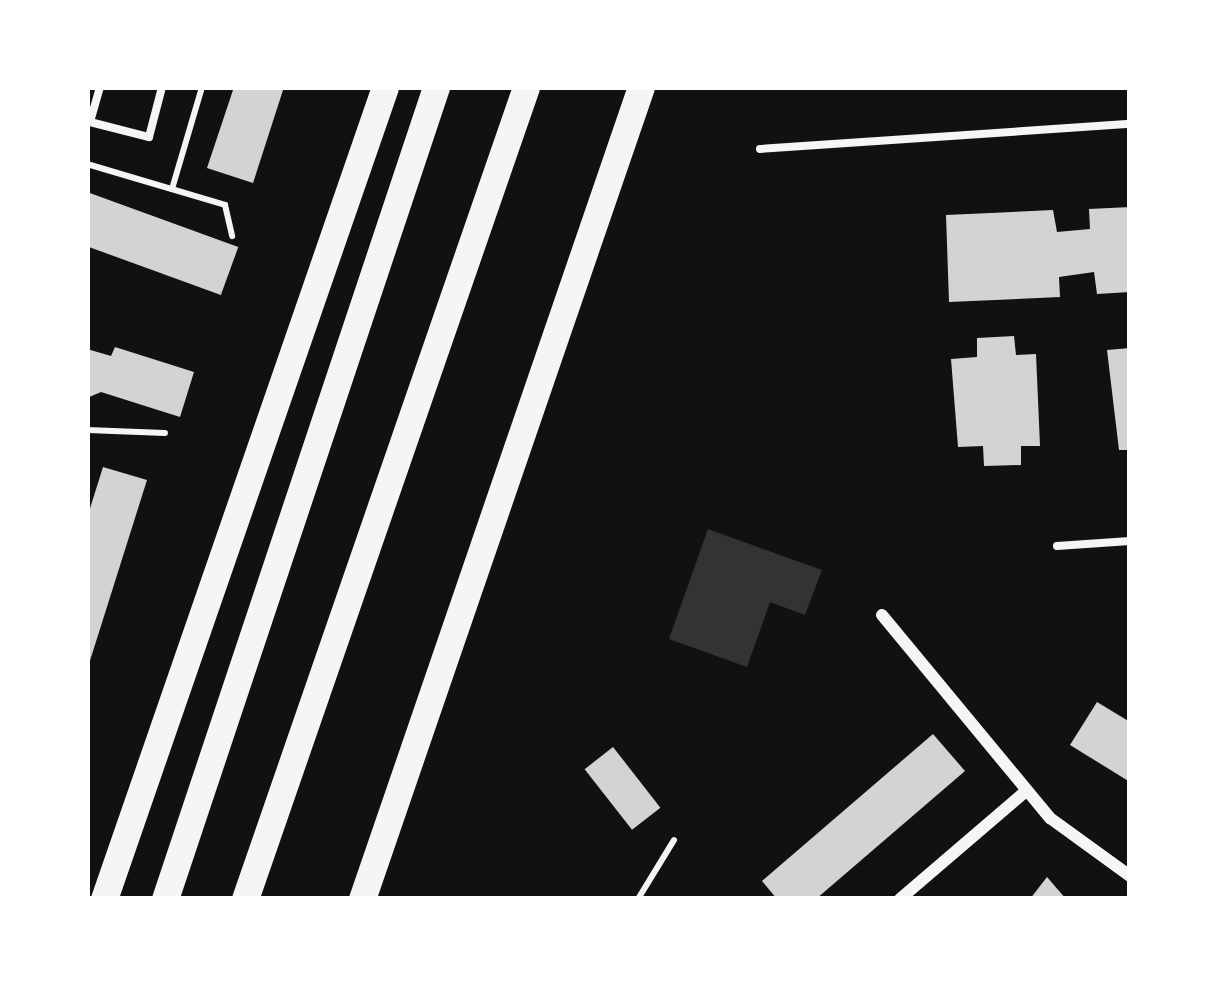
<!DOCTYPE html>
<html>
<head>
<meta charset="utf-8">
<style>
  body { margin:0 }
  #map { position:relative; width:1217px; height:986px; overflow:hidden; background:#111; font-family:"Space Grotesk",sans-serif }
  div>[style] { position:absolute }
  .water>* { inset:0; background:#333 }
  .building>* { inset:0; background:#d3d3d3; transform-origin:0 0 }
  .path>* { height:6px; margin:-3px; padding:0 3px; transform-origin:3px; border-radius:3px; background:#f5f5f5 }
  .service>* { height:8px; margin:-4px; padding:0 4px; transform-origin:4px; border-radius:4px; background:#f5f5f5 }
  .minor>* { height:12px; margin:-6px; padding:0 6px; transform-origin:6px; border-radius:6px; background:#f5f5f5 }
  .motorway>* { height:27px; margin:-13.5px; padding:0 13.5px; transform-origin:13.5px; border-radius:13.5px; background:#f5f5f5 }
  span { translate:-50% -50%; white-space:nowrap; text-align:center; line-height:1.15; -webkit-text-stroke:12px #fff; paint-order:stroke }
  .frame { position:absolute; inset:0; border:90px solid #fff; pointer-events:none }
</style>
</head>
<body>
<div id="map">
  <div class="water">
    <div style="clip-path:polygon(708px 529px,822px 570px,805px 615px,770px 602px,747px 667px,669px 639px)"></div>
  </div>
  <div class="building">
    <div style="clip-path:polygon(234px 87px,284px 87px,253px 183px,207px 168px)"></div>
    <div style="left:87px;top:192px;width:161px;height:51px;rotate:20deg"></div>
    <div style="clip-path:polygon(1130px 207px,1130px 292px,1097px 294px,1094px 272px,1059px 277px,1060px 297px,949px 302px,946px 215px,1053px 210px,1057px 232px,1090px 229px,1089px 209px)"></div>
    <div style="clip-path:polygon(1014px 336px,1016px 355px,1036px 354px,1040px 446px,1021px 446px,1021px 465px,984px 466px,983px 446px,958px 447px,951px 359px,977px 357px,977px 338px)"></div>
    <div style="clip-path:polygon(115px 347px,194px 372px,180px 417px,101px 392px,87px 398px,87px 349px,111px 356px)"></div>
    <div style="clip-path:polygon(1130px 348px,1130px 450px,1119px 450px,1107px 350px)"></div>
    <div style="clip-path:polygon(103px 467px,147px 480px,88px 667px,87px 518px)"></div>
    <div style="clip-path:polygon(1097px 702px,1130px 722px,1130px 782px,1070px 745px)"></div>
    <div style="clip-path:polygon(933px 734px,965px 771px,816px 899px,777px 899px,762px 881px)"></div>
    <div style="left:613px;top:747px;width:77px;height:36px;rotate:52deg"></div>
    <div style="clip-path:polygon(1047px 877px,1066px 899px,1030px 899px)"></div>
  </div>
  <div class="path">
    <div style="left:87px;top:164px;width:144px;rotate:16.5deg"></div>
    <div style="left:225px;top:205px;width:32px;rotate:77deg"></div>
    <div style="left:172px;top:189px;width:106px;rotate:-73.6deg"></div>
    <div style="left:87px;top:430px;width:78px;rotate:2.2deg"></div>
    <div style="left:638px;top:899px;width:69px;rotate:-58.6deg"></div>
  </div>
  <div class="service">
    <div style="left:100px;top:87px;width:36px;rotate:106deg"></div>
    <div style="left:90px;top:122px;width:61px;rotate:14.3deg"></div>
    <div style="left:149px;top:137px;width:52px;rotate:-75.4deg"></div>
    <div style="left:760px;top:149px;width:371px;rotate:-3.9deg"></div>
    <div style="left:1057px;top:546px;width:73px;rotate:-3.9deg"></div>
  </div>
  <div class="minor">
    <div style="left:882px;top:615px;width:264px;rotate:50.4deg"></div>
    <div style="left:1050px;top:818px;width:99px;rotate:35.9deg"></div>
    <div style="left:900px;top:899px;width:166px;rotate:-40.6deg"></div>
  </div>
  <div class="motorway">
    <div style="left:104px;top:899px;width:859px;rotate:-70.91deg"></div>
    <div style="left:165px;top:899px;width:856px;rotate:-71.54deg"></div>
    <div style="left:245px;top:899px;width:859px;rotate:-70.91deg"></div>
    <div style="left:362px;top:899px;width:859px;rotate:-71.04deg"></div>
  </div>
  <div class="frame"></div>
</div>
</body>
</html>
